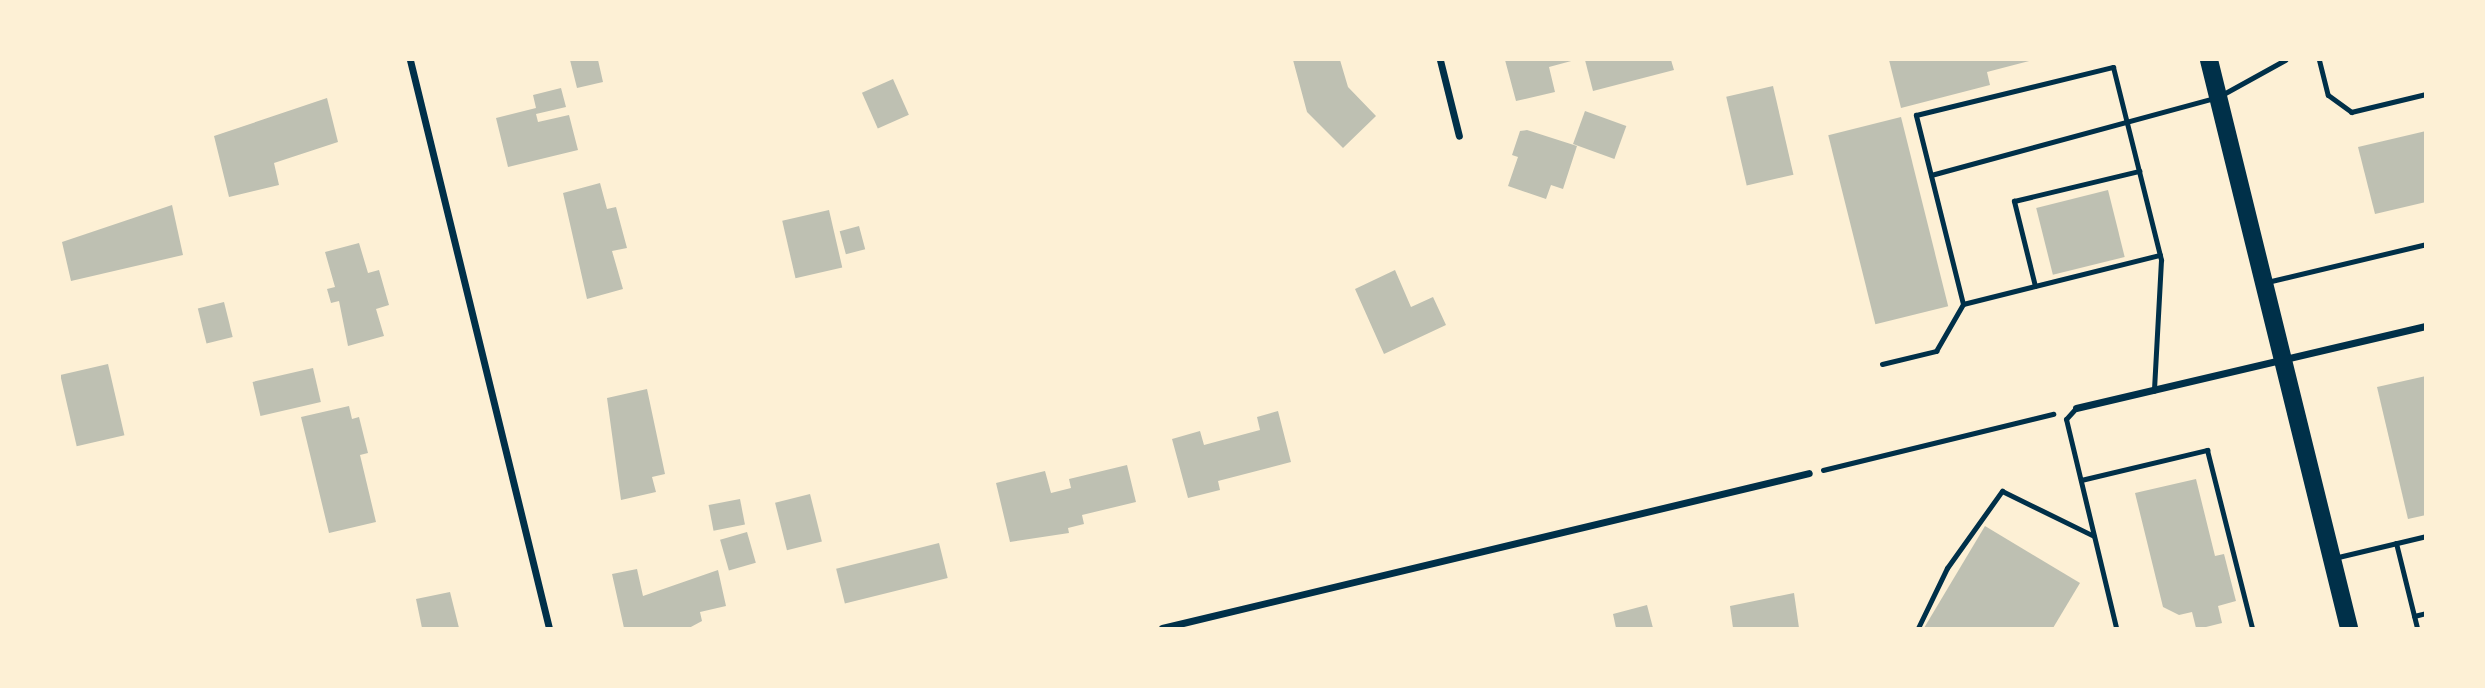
<!DOCTYPE html>
<html>
<head>
<meta charset="utf-8">
<style>
  body { margin:0 }
  #map { position:relative; width:2485px; height:688px; overflow:hidden; background:#fdf0d5; font-family:"Exo 2",sans-serif }
  div>[style] { position:absolute }
  .building>* { inset:0; background:#bec0b2; transform-origin:0 0 }
  .path>* { height:4.5px; margin:-2.25px; padding:0 2.25px; transform-origin:2.25px; border-radius:2.25px; background:#003049 }
  .service>* { height:5px; margin:-2.5px; padding:0 2.5px; transform-origin:2.5px; border-radius:2.5px; background:#003049 }
  .minor>* { height:7px; margin:-3.5px; padding:0 3.5px; transform-origin:3.5px; border-radius:3.5px; background:#003049 }
  .primary>* { height:18px; margin:-9px; padding:0 9px; transform-origin:9px; border-radius:9px; background:#003049 }
  span { translate:-50% -50%; white-space:nowrap; text-align:center; line-height:1.15; -webkit-text-stroke:7px #fdf0d5; paint-order:stroke }
  .frame { position:absolute; inset:0; border:61px solid #fdf0d5; pointer-events:none }
</style>
</head>
<body>
<div id="map">
  <div class="building">
    <div style="clip-path:polygon(570px 60px,598px 60px,603px 82px,577px 88px)"></div>
    <div style="clip-path:polygon(1293px 60px,1340px 60px,1348px 87px,1376px 116px,1343px 148px,1307px 112px)"></div>
    <div style="clip-path:polygon(1505px 60px,1575px 60px,1549px 67px,1555px 92px,1516px 101px)"></div>
    <div style="clip-path:polygon(1585px 60px,1671px 60px,1674px 70px,1593px 91px)"></div>
    <div style="clip-path:polygon(1889px 60px,2033px 60px,1987px 72px,1990px 85px,1901px 108px)"></div>
    <div style="left:893px;top:79px;width:39px;height:34px;rotate:66deg"></div>
    <div style="left:1773px;top:86px;width:91px;height:48px;rotate:77deg"></div>
    <div style="clip-path:polygon(561px 88px,566px 107px,536px 114px,538px 122px,569px 115px,578px 150px,508px 167px,496px 118px,536px 108px,533px 95px)"></div>
    <div style="clip-path:polygon(327px 98px,338px 142px,274px 163px,279px 185px,229px 197px,214px 136px)"></div>
    <div style="left:1585px;top:111px;width:44px;height:35px;rotate:20deg"></div>
    <div style="left:1901px;top:117px;width:195px;height:75px;rotate:76deg"></div>
    <div style="clip-path:polygon(1527px 130px,1577px 146px,1563px 189px,1551px 185px,1546px 199px,1508px 186px,1518px 157px,1512px 155px,1520px 131px)"></div>
    <div style="clip-path:polygon(2426px 131px,2426px 202px,2375px 214px,2358px 147px)"></div>
    <div style="clip-path:polygon(600px 183px,607px 209px,616px 207px,627px 248px,612px 251px,623px 289px,587px 299px,563px 193px)"></div>
    <div style="left:2108px;top:190px;width:69px;height:74px;rotate:76deg"></div>
    <div style="clip-path:polygon(172px 205px,183px 255px,71px 281px,62px 242px)"></div>
    <div style="left:829px;top:210px;width:59px;height:48px;rotate:77deg"></div>
    <div style="left:859px;top:226px;width:24px;height:20px;rotate:75deg"></div>
    <div style="clip-path:polygon(359px 243px,368px 273px,379px 270px,389px 305px,376px 309px,384px 336px,348px 346px,339px 301px,331px 303px,327px 289px,335px 287px,325px 252px)"></div>
    <div style="clip-path:polygon(1395px 270px,1411px 307px,1433px 297px,1446px 325px,1384px 354px,1355px 289px)"></div>
    <div style="left:224px;top:302px;width:36px;height:27px;rotate:76deg"></div>
    <div style="left:108px;top:364px;width:73px;height:49px;rotate:77deg"></div>
    <div style="left:313px;top:368px;width:35px;height:62px;rotate:77deg"></div>
    <div style="clip-path:polygon(2426px 376px,2426px 515px,2408px 519px,2377px 387px)"></div>
    <div style="clip-path:polygon(647px 389px,665px 474px,652px 477px,656px 492px,621px 500px,607px 398px)"></div>
    <div style="clip-path:polygon(349px 406px,352px 419px,359px 417px,368px 453px,360px 455px,376px 522px,329px 533px,301px 417px)"></div>
    <div style="clip-path:polygon(1278px 411px,1291px 462px,1218px 481px,1220px 490px,1188px 498px,1172px 439px,1200px 431px,1204px 445px,1260px 430px,1257px 417px)"></div>
    <div style="clip-path:polygon(1127px 465px,1136px 502px,1082px 515px,1084px 524px,1068px 528px,1069px 533px,1010px 542px,996px 483px,1045px 471px,1051px 493px,1071px 488px,1069px 479px)"></div>
    <div style="clip-path:polygon(2196px 479px,2215px 556px,2224px 554px,2236px 601px,2218px 606px,2222px 623px,2202px 628px,2196px 628px,2192px 612px,2179px 615px,2163px 607px,2135px 493px)"></div>
    <div style="left:810px;top:494px;width:49px;height:36px;rotate:76deg"></div>
    <div style="left:740px;top:499px;width:26px;height:32px;rotate:79deg"></div>
    <div style="clip-path:polygon(1985px 526px,2080px 583px,2053px 628px,1924px 628px)"></div>
    <div style="left:747px;top:532px;width:32px;height:28px;rotate:74deg"></div>
    <div style="left:939px;top:543px;width:36px;height:106px;rotate:76deg"></div>
    <div style="clip-path:polygon(637px 569px,643px 596px,718px 570px,726px 606px,700px 612px,702px 621px,689px 628px,624px 628px,612px 574px)"></div>
    <div style="clip-path:polygon(450px 592px,459px 628px,422px 628px,416px 599px)"></div>
    <div style="clip-path:polygon(1794px 593px,1799px 628px,1733px 628px,1730px 606px)"></div>
    <div style="clip-path:polygon(1647px 605px,1653px 628px,1616px 628px,1613px 614px)"></div>
  </div>
  <div class="path">
    <div style="left:1823px;top:470px;width:237px;rotate:-13.7deg"></div>
  </div>
  <div class="service">
    <div style="left:2319px;top:60px;width:36px;rotate:76deg"></div>
    <div style="left:2328px;top:95px;width:29px;rotate:36deg"></div>
    <div style="left:2351px;top:112px;width:77px;rotate:-13.5deg"></div>
    <div style="left:1931px;top:175px;width:297px;rotate:-15.2deg"></div>
    <div style="left:2218px;top:97px;width:77px;rotate:-28.9deg"></div>
    <div style="left:2267px;top:282px;width:163px;rotate:-13.4deg"></div>
    <div style="left:2035px;top:286px;width:88px;rotate:-103.9deg"></div>
    <div style="left:2014px;top:201px;width:129px;rotate:-13.5deg"></div>
    <div style="left:1963px;top:304px;width:203px;rotate:-14deg"></div>
    <div style="left:1882px;top:364px;width:56px;rotate:-13.5deg"></div>
    <div style="left:1936px;top:351px;width:54px;rotate:-60.1deg"></div>
    <div style="left:1963px;top:304px;width:195px;rotate:-104deg"></div>
    <div style="left:1916px;top:115px;width:203px;rotate:-13.7deg"></div>
    <div style="left:2113px;top:67px;width:199px;rotate:76deg"></div>
    <div style="left:2161px;top:260px;width:131px;rotate:93.1deg"></div>
    <div style="left:2076px;top:408px;width:15px;rotate:132deg"></div>
    <div style="left:2066px;top:419px;width:215px;rotate:76.5deg"></div>
    <div style="left:2081px;top:480px;width:130px;rotate:-13.4deg"></div>
    <div style="left:2207px;top:450px;width:184px;rotate:75.8deg"></div>
    <div style="left:2396px;top:543px;width:88px;rotate:76.1deg"></div>
    <div style="left:2334px;top:558px;width:95px;rotate:-13.4deg"></div>
    <div style="left:2414px;top:616px;width:12px;rotate:-14deg"></div>
    <div style="left:1918px;top:628px;width:67px;rotate:-64.2deg"></div>
    <div style="left:1947px;top:568px;width:95px;rotate:-54.5deg"></div>
    <div style="left:2002px;top:491px;width:102px;rotate:26.1deg"></div>
  </div>
  <div class="minor">
    <div style="left:410px;top:60px;width:585px;rotate:76.25deg"></div>
    <div style="left:1440px;top:60px;width:78px;rotate:76deg"></div>
    <div style="left:2076px;top:408px;width:359px;rotate:-13.2deg"></div>
    <div style="left:1162px;top:628px;width:665px;rotate:-13.47deg"></div>
  </div>
  <div class="primary">
    <div style="left:2209px;top:60px;width:585px;rotate:76.15deg"></div>
  </div>
  <div class="frame"></div>
</div>
</body>
</html>
